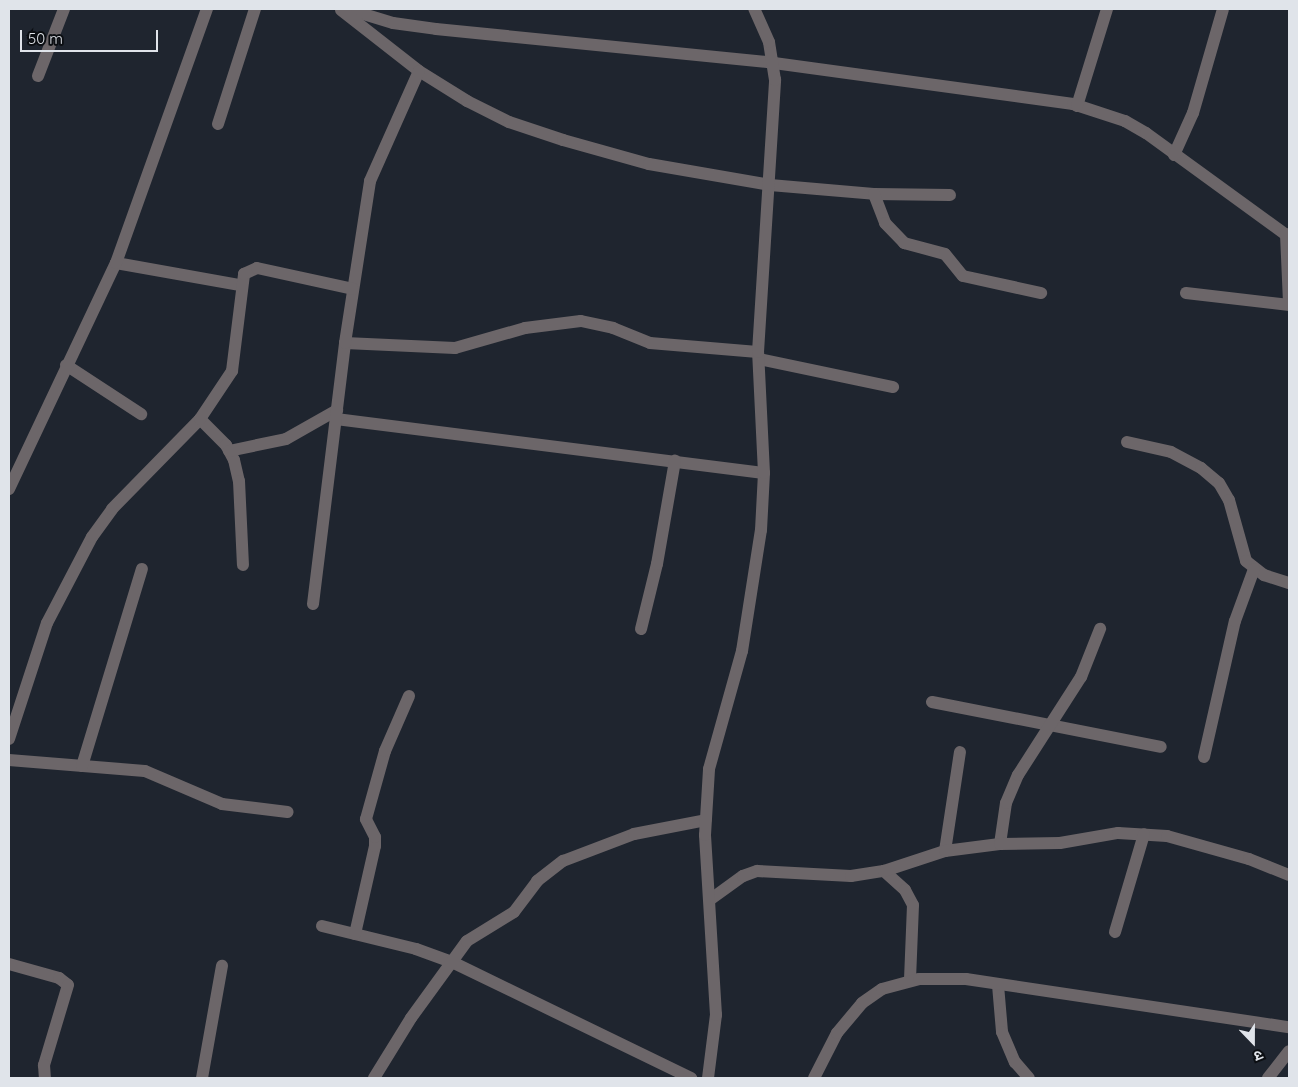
<!DOCTYPE html>
<html>
<head>
<meta charset="utf-8">
<style>
  body { margin:0 }
  #map { position:relative; width:1298px; height:1087px; overflow:hidden; background:#1f252f; font-family:Quicksand,"Noto Sans Devanagari",sans-serif }
  div>[style] { position:absolute }
  .minor>* { height:12px; margin:-6px; padding:0 6px; transform-origin:6px; border-radius:6px; background:#6c6669 }
  span { translate:-50% -50%; white-space:nowrap; text-align:center; line-height:1.15; -webkit-text-stroke:4px #0b0e12; paint-order:stroke }
  .frame { position:absolute; inset:0; border:10px solid #e0e4ea; pointer-events:none }
  .north { position:absolute; left:1228px; top:1017px; width:50px; height:50px; -webkit-text-stroke:4px #0b0e12; paint-order:stroke; rotate:158deg; font-size:14px; font-weight:700; line-height:20px; text-align:center; color:#e0e4ea }
  .north::after { content:''; display:block; margin:auto; width:18px; height:22px; background:#e0e4ea; clip-path:polygon(50% 0,100% 100%,50% 72%,0 100%) }
  .scale { position:absolute; left:20px; top:30px; width:138px; height:22px; box-sizing:border-box; border:2px solid #e0e4ea; border-top:0; padding-left:6px; font-size:15px; line-height:18px; white-space:nowrap; color:#e0e4ea; -webkit-text-stroke:4px #0b0e12; paint-order:stroke }
</style>
</head>
<body>
<div id="map">
  <div class="minor">
    <div style="left:347px;top:9px;width:48px;rotate:16.9deg"></div>
    <div style="left:393px;top:23px;width:43px;rotate:7.9deg"></div>
    <div style="left:436px;top:29px;width:340px;rotate:5.7deg"></div>
    <div style="left:774px;top:63px;width:302px;rotate:7.8deg"></div>
    <div style="left:1073px;top:104px;width:55px;rotate:18.1deg"></div>
    <div style="left:1125px;top:121px;width:24px;rotate:30deg"></div>
    <div style="left:1146px;top:133px;width:177px;rotate:36deg"></div>
    <div style="left:341px;top:10px;width:99px;rotate:38deg"></div>
    <div style="left:419px;top:71px;width:57px;rotate:32deg"></div>
    <div style="left:467px;top:101px;width:47px;rotate:26.6deg"></div>
    <div style="left:509px;top:122px;width:57px;rotate:18.4deg"></div>
    <div style="left:563px;top:140px;width:89px;rotate:15.6deg"></div>
    <div style="left:649px;top:164px;width:123px;rotate:9.8deg"></div>
    <div style="left:770px;top:185px;width:104px;rotate:4.9deg"></div>
    <div style="left:874px;top:194px;width:76px;rotate:0.8deg"></div>
    <div style="left:38px;top:76px;width:72px;rotate:-68.8deg"></div>
    <div style="left:1077px;top:106px;width:102px;rotate:-72.8deg"></div>
    <div style="left:218px;top:124px;width:121px;rotate:-72.2deg"></div>
    <div style="left:1174px;top:155px;width:46px;rotate:-65.7deg"></div>
    <div style="left:1193px;top:113px;width:108px;rotate:-73.9deg"></div>
    <div style="left:874px;top:194px;width:31px;rotate:69deg"></div>
    <div style="left:885px;top:223px;width:28px;rotate:46deg"></div>
    <div style="left:904px;top:243px;width:42px;rotate:15deg"></div>
    <div style="left:945px;top:254px;width:28px;rotate:51deg"></div>
    <div style="left:963px;top:276px;width:80px;rotate:12.3deg"></div>
    <div style="left:1286px;top:234px;width:70px;rotate:87.5deg"></div>
    <div style="left:116px;top:263px;width:126px;rotate:10.1deg"></div>
    <div style="left:1186px;top:293px;width:104px;rotate:6.6deg"></div>
    <div style="left:345px;top:343px;width:110px;rotate:2.6deg"></div>
    <div style="left:455px;top:348px;width:73px;rotate:-15.9deg"></div>
    <div style="left:525px;top:328px;width:56px;rotate:-7.1deg"></div>
    <div style="left:581px;top:321px;width:33px;rotate:12deg"></div>
    <div style="left:613px;top:328px;width:40px;rotate:22deg"></div>
    <div style="left:650px;top:343px;width:108px;rotate:4.8deg"></div>
    <div style="left:759px;top:359px;width:137px;rotate:11.8deg"></div>
    <div style="left:66px;top:365px;width:90px;rotate:33.2deg"></div>
    <div style="left:200px;top:419px;width:37px;rotate:45deg"></div>
    <div style="left:226px;top:445px;width:17px;rotate:62deg"></div>
    <div style="left:234px;top:460px;width:22px;rotate:77deg"></div>
    <div style="left:239px;top:481px;width:84px;rotate:87.3deg"></div>
    <div style="left:336px;top:419px;width:431px;rotate:7.2deg"></div>
    <div style="left:1127px;top:442px;width:45px;rotate:12.8deg"></div>
    <div style="left:1171px;top:452px;width:34px;rotate:28deg"></div>
    <div style="left:1201px;top:468px;width:23px;rotate:40deg"></div>
    <div style="left:1219px;top:483px;width:20px;rotate:60deg"></div>
    <div style="left:1229px;top:500px;width:63px;rotate:74.4deg"></div>
    <div style="left:1246px;top:561px;width:23px;rotate:38deg"></div>
    <div style="left:1264px;top:575px;width:26px;rotate:18deg"></div>
    <div style="left:229px;top:451px;width:58px;rotate:-11.9deg"></div>
    <div style="left:286px;top:439px;width:59px;rotate:-29.6deg"></div>
    <div style="left:9px;top:489px;width:250px;rotate:-64.7deg"></div>
    <div style="left:116px;top:263px;width:270px;rotate:-70.3deg"></div>
    <div style="left:313px;top:604px;width:263px;rotate:-83deg"></div>
    <div style="left:345px;top:343px;width:164px;rotate:-81.2deg"></div>
    <div style="left:370px;top:181px;width:120px;rotate:-66deg"></div>
    <div style="left:641px;top:629px;width:67px;rotate:-76.2deg"></div>
    <div style="left:657px;top:564px;width:105px;rotate:-80.1deg"></div>
    <div style="left:932px;top:702px;width:233px;rotate:11.1deg"></div>
    <div style="left:9px;top:739px;width:122px;rotate:-71.9deg"></div>
    <div style="left:47px;top:623px;width:97px;rotate:-62.4deg"></div>
    <div style="left:92px;top:537px;width:34px;rotate:-54deg"></div>
    <div style="left:112px;top:509px;width:126px;rotate:-45.6deg"></div>
    <div style="left:200px;top:419px;width:58px;rotate:-56.3deg"></div>
    <div style="left:232px;top:371px;width:98px;rotate:-82.9deg"></div>
    <div style="left:244px;top:274px;width:14px;rotate:-25deg"></div>
    <div style="left:257px;top:268px;width:98px;rotate:12.3deg"></div>
    <div style="left:1204px;top:757px;width:139px;rotate:-77.2deg"></div>
    <div style="left:1235px;top:621px;width:55px;rotate:-69.9deg"></div>
    <div style="left:9px;top:760px;width:136px;rotate:4.6deg"></div>
    <div style="left:145px;top:771px;width:84px;rotate:23.2deg"></div>
    <div style="left:222px;top:804px;width:66px;rotate:6.9deg"></div>
    <div style="left:82px;top:766px;width:206px;rotate:-73.1deg"></div>
    <div style="left:1000px;top:844px;width:41px;rotate:-81.7deg"></div>
    <div style="left:1006px;top:803px;width:30px;rotate:-67deg"></div>
    <div style="left:1018px;top:775px;width:117px;rotate:-57.3deg"></div>
    <div style="left:1081px;top:677px;width:52px;rotate:-68.4deg"></div>
    <div style="left:945px;top:851px;width:100px;rotate:-81.4deg"></div>
    <div style="left:884px;top:871px;width:28px;rotate:42deg"></div>
    <div style="left:905px;top:890px;width:17px;rotate:62deg"></div>
    <div style="left:913px;top:905px;width:76px;rotate:92.3deg"></div>
    <div style="left:711px;top:899px;width:39px;rotate:-36deg"></div>
    <div style="left:743px;top:876px;width:15px;rotate:-20deg"></div>
    <div style="left:757px;top:871px;width:94px;rotate:3deg"></div>
    <div style="left:851px;top:876px;width:33px;rotate:-9deg"></div>
    <div style="left:884px;top:871px;width:64px;rotate:-18.2deg"></div>
    <div style="left:945px;top:851px;width:55px;rotate:-7.3deg"></div>
    <div style="left:1000px;top:844px;width:60px;rotate:-1deg"></div>
    <div style="left:1060px;top:843px;width:59px;rotate:-9.8deg"></div>
    <div style="left:1118px;top:833px;width:49px;rotate:3.5deg"></div>
    <div style="left:1167px;top:836px;width:85px;rotate:15.7deg"></div>
    <div style="left:1249px;top:859px;width:43px;rotate:21.8deg"></div>
    <div style="left:322px;top:926px;width:97px;rotate:13.7deg"></div>
    <div style="left:416px;top:949px;width:38px;rotate:20deg"></div>
    <div style="left:452px;top:962px;width:266px;rotate:25.9deg"></div>
    <div style="left:1115px;top:932px;width:102px;rotate:-73.5deg"></div>
    <div style="left:355px;top:934px;width:90px;rotate:-77.2deg"></div>
    <div style="left:375px;top:846px;width:9px;rotate:-90deg"></div>
    <div style="left:375px;top:837px;width:20px;rotate:-117deg"></div>
    <div style="left:366px;top:819px;width:71px;rotate:-74.4deg"></div>
    <div style="left:385px;top:751px;width:60px;rotate:-66.4deg"></div>
    <div style="left:9px;top:964px;width:52px;rotate:15.6deg"></div>
    <div style="left:59px;top:978px;width:11px;rotate:38deg"></div>
    <div style="left:68px;top:985px;width:84px;rotate:106.7deg"></div>
    <div style="left:44px;top:1065px;width:13px;rotate:86deg"></div>
    <div style="left:998px;top:985px;width:47px;rotate:85.1deg"></div>
    <div style="left:1002px;top:1032px;width:33px;rotate:67deg"></div>
    <div style="left:1015px;top:1062px;width:21px;rotate:49deg"></div>
    <div style="left:202px;top:1078px;width:114px;rotate:-79.9deg"></div>
    <div style="left:374px;top:1078px;width:70px;rotate:-58.3deg"></div>
    <div style="left:411px;top:1018px;width:95px;rotate:-54deg"></div>
    <div style="left:467px;top:941px;width:55px;rotate:-31.7deg"></div>
    <div style="left:514px;top:912px;width:39px;rotate:-53deg"></div>
    <div style="left:537px;top:881px;width:33px;rotate:-38deg"></div>
    <div style="left:563px;top:861px;width:76px;rotate:-20.8deg"></div>
    <div style="left:634px;top:834px;width:73px;rotate:-11deg"></div>
    <div style="left:708px;top:1078px;width:64px;rotate:-82.8deg"></div>
    <div style="left:716px;top:1015px;width:180px;rotate:-93.5deg"></div>
    <div style="left:705px;top:835px;width:66px;rotate:-86.5deg"></div>
    <div style="left:709px;top:769px;width:123px;rotate:-74.4deg"></div>
    <div style="left:742px;top:651px;width:122px;rotate:-81.1deg"></div>
    <div style="left:761px;top:530px;width:57px;rotate:-87deg"></div>
    <div style="left:764px;top:473px;width:121px;rotate:-92.8deg"></div>
    <div style="left:758px;top:352px;width:273px;rotate:-86.4deg"></div>
    <div style="left:775px;top:80px;width:38px;rotate:-99deg"></div>
    <div style="left:769px;top:42px;width:36px;rotate:-114deg"></div>
    <div style="left:814px;top:1078px;width:51px;rotate:-62.9deg"></div>
    <div style="left:837px;top:1033px;width:39px;rotate:-50deg"></div>
    <div style="left:862px;top:1003px;width:24px;rotate:-35deg"></div>
    <div style="left:882px;top:989px;width:38px;rotate:-15deg"></div>
    <div style="left:919px;top:979px;width:47px"></div>
    <div style="left:966px;top:979px;width:327px;rotate:8.5deg"></div>
    <div style="left:1268px;top:1078px;width:34px;rotate:-52deg"></div>
  </div>
  <div class="frame"></div>
  <div class="north">उ</div>
  <div class="scale">50 m</div>
</div>
</body>
</html>
